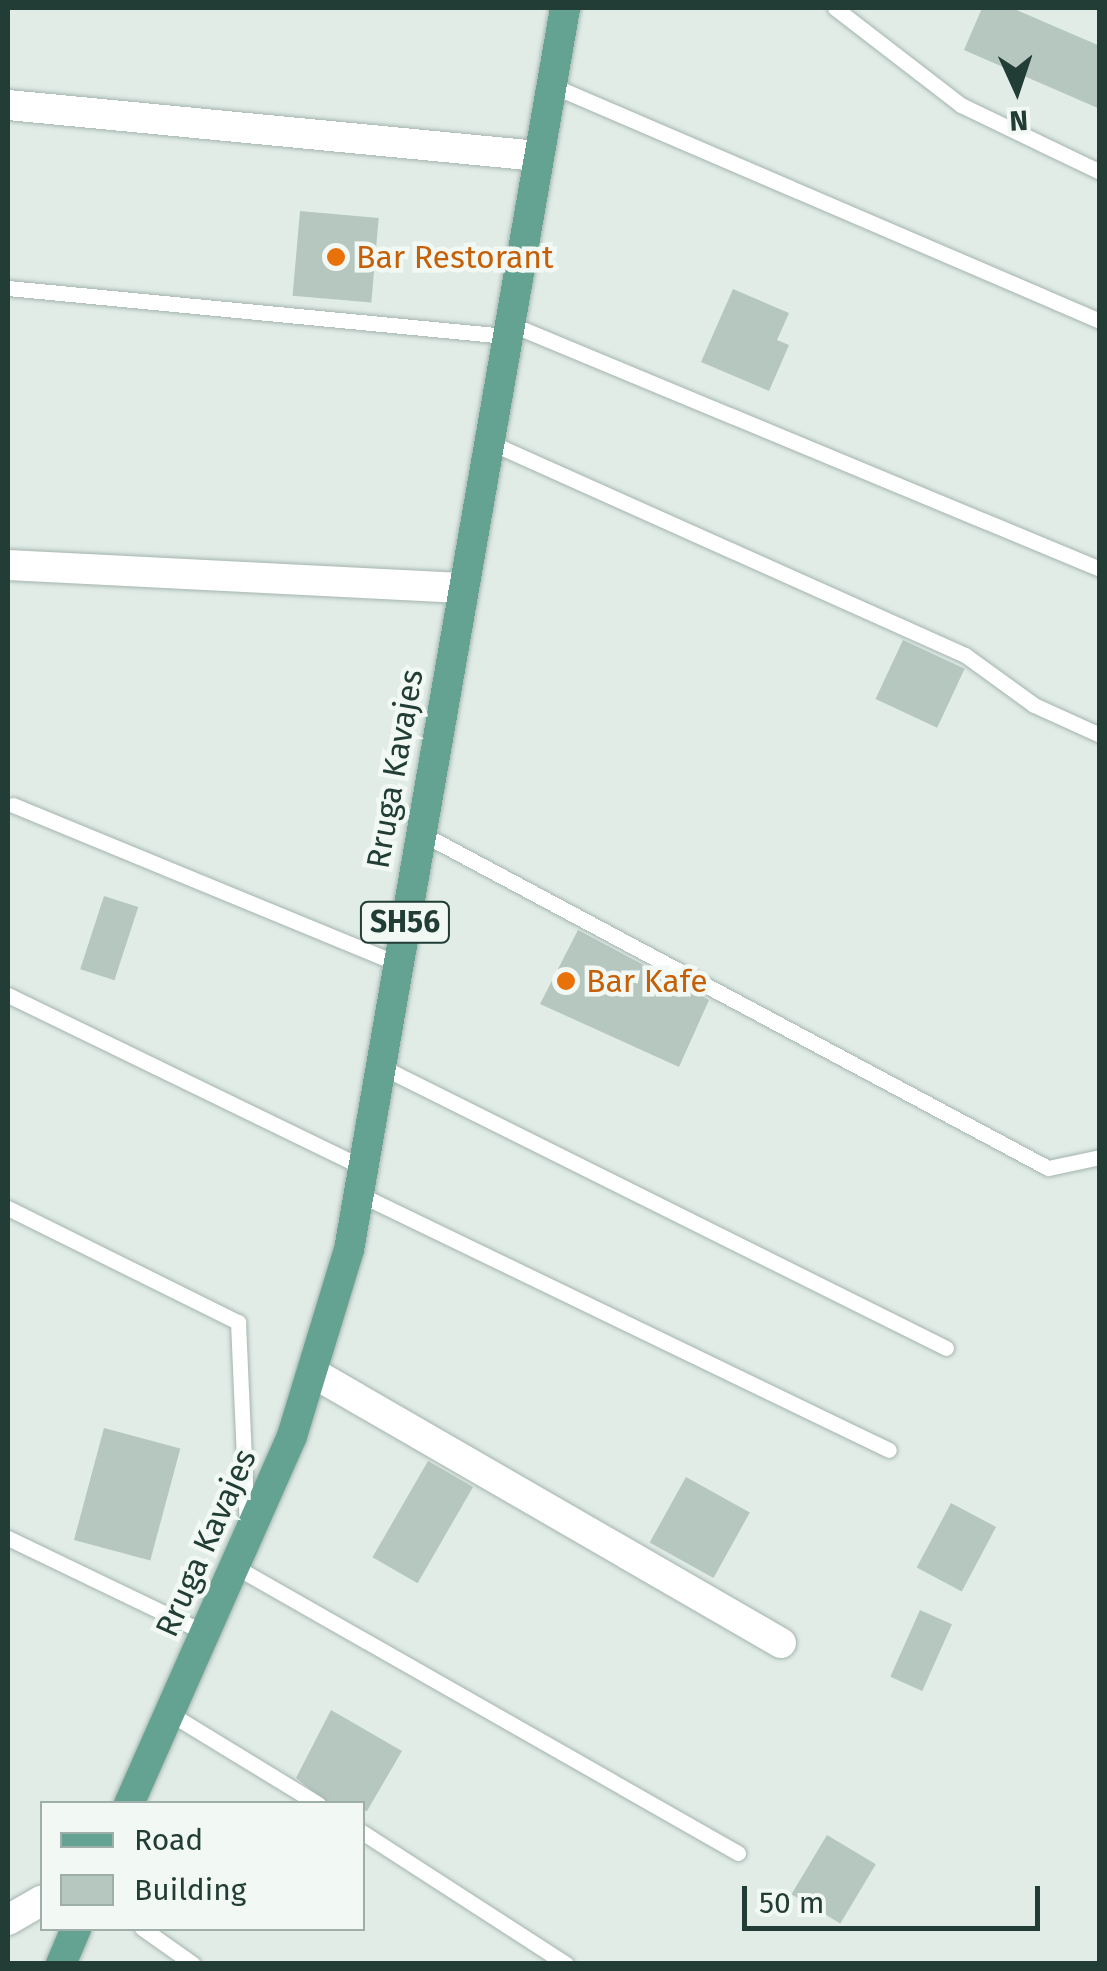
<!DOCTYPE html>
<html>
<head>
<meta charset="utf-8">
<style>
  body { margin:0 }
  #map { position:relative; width:1107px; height:1971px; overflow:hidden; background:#e1ece7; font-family:"Fira Sans",sans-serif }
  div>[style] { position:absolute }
  .building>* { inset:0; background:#b6c7c0; transform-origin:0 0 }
  .roads { filter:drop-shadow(0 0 2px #a4b4ae) drop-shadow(0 0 2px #a4b4ae) }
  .lane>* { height:15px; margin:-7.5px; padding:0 7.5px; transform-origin:7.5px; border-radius:7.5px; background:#fff }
  .street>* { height:30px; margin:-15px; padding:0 15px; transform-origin:15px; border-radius:15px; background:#fff }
  .primary>* { height:30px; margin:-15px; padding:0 15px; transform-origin:15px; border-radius:15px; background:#64a392 }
  .dots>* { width:28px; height:28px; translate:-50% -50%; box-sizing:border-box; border:5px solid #f2f9f5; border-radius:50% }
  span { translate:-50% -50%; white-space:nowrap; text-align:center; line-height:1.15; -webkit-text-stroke:9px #f2f9f5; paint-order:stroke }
  .shield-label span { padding:2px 8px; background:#f2f9f5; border:2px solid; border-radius:8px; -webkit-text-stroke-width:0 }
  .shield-label { font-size:30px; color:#213d35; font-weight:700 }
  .food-label { font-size:32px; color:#c56008 }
  .left { translate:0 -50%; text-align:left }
  .street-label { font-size:32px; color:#213d35 }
  .frame { position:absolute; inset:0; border:10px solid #213d35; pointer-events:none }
  .legend { position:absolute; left:40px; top:1801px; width:325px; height:130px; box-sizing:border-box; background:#f2f9f5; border:2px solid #9eaea8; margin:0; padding:12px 18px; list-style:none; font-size:30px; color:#213d35 }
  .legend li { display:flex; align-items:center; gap:20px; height:50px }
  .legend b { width:50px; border:2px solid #9eaea8 }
  .north { position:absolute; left:967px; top:40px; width:100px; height:100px; -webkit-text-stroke:8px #f2f9f5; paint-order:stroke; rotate:177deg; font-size:28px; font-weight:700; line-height:40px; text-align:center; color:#213d35 }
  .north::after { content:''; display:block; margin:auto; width:35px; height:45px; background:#213d35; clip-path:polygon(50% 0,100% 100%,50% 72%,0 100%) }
  .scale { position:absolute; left:742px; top:1886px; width:298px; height:45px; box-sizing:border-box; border:5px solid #213d35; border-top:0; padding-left:12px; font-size:30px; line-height:35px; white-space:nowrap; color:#213d35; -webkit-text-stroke:8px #f2f9f5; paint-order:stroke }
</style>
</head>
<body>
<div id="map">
  <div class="building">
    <div style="clip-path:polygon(982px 8px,1012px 8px,1100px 46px,1100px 109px,964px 50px)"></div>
    <div style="left:300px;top:211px;width:79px;height:85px;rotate:5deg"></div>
    <div style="clip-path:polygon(733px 289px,789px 313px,777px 340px,789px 345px,769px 391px,701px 362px)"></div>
    <div style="left:903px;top:640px;width:68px;height:65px;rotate:25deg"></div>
    <div style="left:104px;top:896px;width:36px;height:77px;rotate:18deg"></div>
    <div style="clip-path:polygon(578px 930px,709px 1000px,679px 1067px,540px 1004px)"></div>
    <div style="left:104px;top:1428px;width:79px;height:116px;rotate:15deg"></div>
    <div style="left:428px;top:1461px;width:52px;height:111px;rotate:30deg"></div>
    <div style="left:686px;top:1477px;width:73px;height:75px;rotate:29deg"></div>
    <div style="left:951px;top:1503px;width:51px;height:73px;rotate:28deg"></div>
    <div style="left:920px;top:1610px;width:35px;height:73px;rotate:24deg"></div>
    <div style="clip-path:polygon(331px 1710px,402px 1751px,367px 1811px,329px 1804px,296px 1778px)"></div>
    <div style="left:827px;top:1835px;width:57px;height:69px;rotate:31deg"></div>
  </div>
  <div class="roads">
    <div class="lane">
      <div style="left:835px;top:8px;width:159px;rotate:37.6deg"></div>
      <div style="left:961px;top:105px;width:154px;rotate:25.7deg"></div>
      <div style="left:551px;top:85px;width:598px;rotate:23.26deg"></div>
      <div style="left:8px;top:288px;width:500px;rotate:5.51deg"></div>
      <div style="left:508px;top:323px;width:641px;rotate:22.56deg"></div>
      <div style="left:487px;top:441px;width:524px;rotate:24.12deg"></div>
      <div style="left:965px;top:655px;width:85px;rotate:35.9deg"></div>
      <div style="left:1034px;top:705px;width:72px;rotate:24.4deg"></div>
      <div style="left:13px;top:805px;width:417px;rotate:22.4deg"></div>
      <div style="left:419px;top:832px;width:713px;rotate:28.11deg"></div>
      <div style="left:1048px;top:1168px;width:53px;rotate:-11.9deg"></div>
      <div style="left:8px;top:995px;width:397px;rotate:25.9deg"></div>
      <div style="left:382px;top:1067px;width:630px;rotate:26.48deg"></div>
      <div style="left:361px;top:1195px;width:586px;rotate:25.78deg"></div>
      <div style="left:8px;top:1208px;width:257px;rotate:26.4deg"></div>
      <div style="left:238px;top:1322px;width:207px;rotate:87.5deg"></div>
      <div style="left:8px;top:1538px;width:219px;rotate:25.7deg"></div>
      <div style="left:234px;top:1566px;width:580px;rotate:29.66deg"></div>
      <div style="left:169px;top:1713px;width:175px;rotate:31.4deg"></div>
      <div style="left:362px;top:1832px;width:243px;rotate:32.9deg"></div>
      <div style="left:142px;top:1928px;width:62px;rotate:35.2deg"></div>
    </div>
    <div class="street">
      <div style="left:8px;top:105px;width:532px;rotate:5.5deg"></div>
      <div style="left:8px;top:565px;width:454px;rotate:2.9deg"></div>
      <div style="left:315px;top:1374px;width:538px;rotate:30deg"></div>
      <div style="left:8px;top:1920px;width:39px;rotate:-30deg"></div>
    </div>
    <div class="primary">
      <div style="left:129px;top:1804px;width:402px;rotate:-66.1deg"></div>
      <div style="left:292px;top:1436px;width:195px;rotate:-73deg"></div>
      <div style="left:349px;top:1250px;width:1261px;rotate:-80.13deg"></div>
      <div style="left:61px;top:1964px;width:39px;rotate:-67deg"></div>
    </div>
  </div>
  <div class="dots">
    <div style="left:336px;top:257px;background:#e8710a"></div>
    <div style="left:566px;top:981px;background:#e8710a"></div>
  </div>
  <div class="shield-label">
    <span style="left:405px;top:922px">SH56</span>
  </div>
  <div class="food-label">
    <span class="left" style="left:356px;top:257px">Bar Restorant</span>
    <span class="left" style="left:586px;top:981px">Bar Kafe</span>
  </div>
  <div class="street-label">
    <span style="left:395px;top:769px;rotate:-80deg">Rruga Kavajes</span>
    <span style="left:206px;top:1543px;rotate:-66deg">Rruga Kavajes</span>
  </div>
  <div class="frame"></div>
  <ul class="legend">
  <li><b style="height:12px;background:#64a392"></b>Road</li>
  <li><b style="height:28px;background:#b6c7c0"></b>Building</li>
  </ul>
  <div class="north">N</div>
  <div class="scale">50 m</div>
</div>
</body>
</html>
